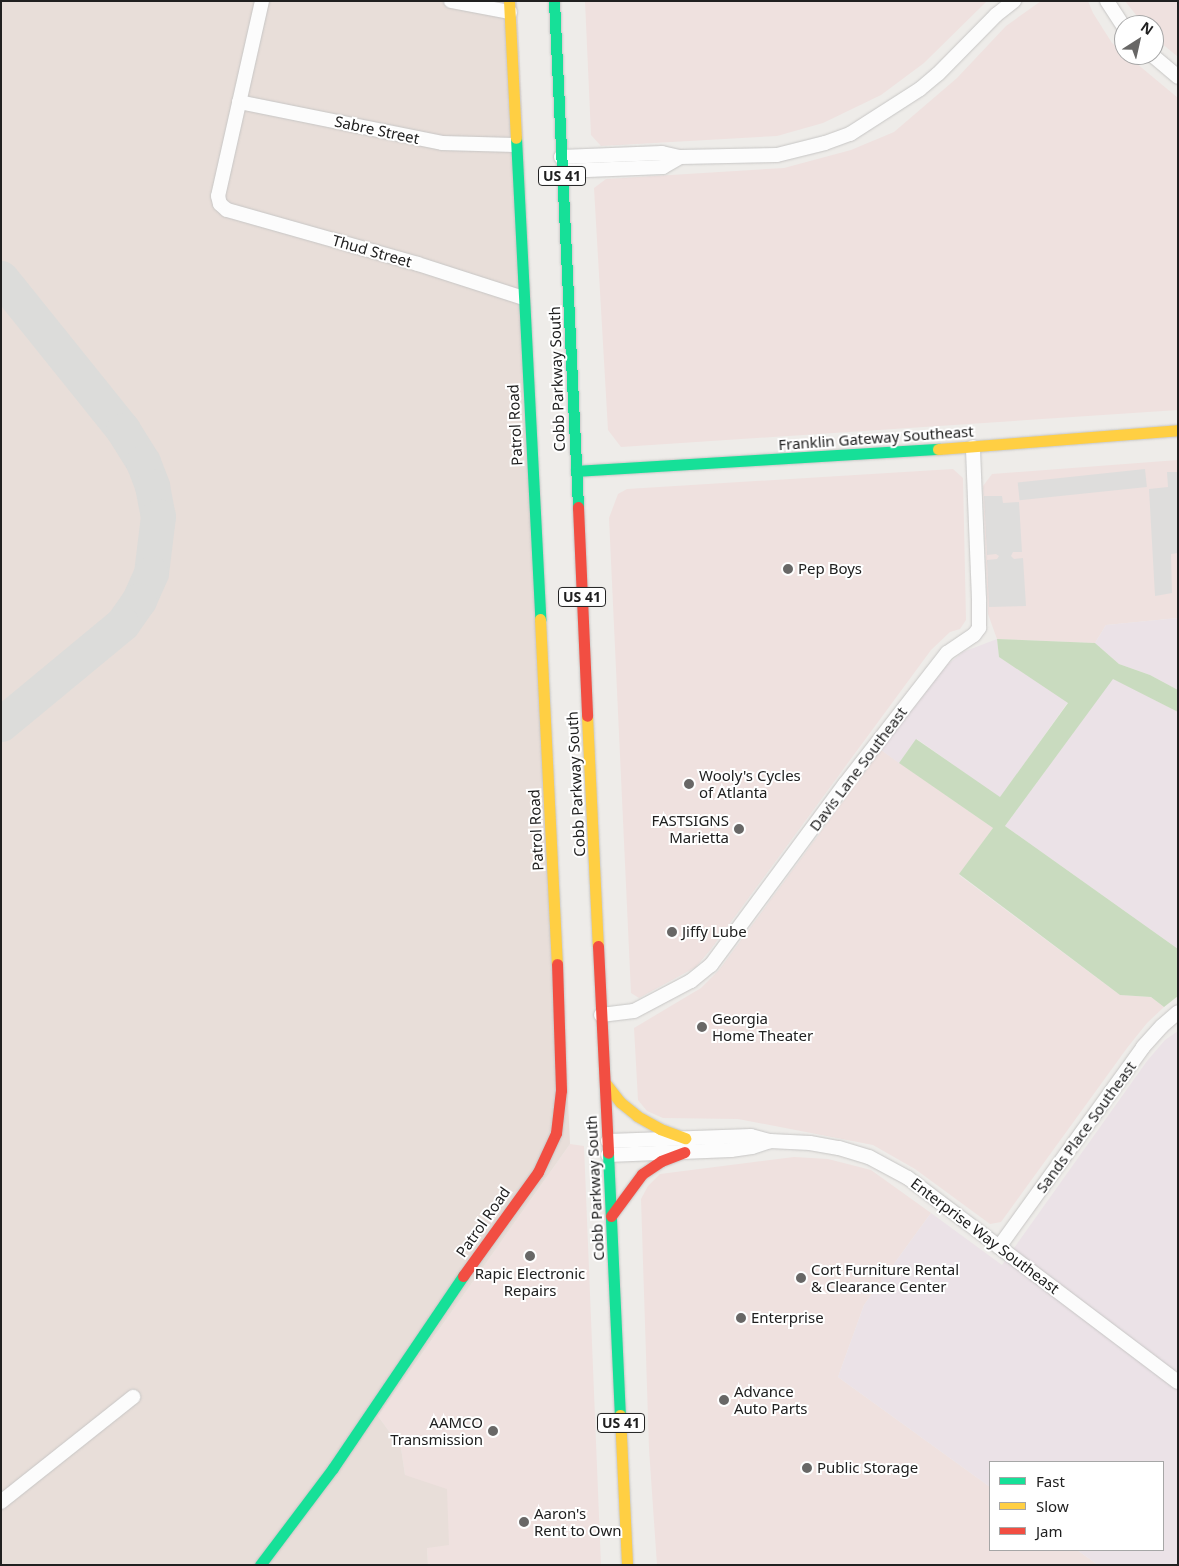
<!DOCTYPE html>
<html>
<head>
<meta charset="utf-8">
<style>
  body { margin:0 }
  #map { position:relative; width:1179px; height:1566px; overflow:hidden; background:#eeece9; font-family:"Noto Sans",sans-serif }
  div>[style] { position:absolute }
  .commercial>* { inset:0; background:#efe1df }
  .industrial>* { inset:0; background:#ebe2e7 }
  .military>* { inset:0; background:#e8ded9 }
  .forest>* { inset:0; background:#c9dbbf }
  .parking>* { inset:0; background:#dedddc; transform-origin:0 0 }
  .taxiway>* { height:35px; margin:-17.5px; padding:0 17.5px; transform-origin:17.5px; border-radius:17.5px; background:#dcdcda }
  .roads { filter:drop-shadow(0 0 1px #c7c6c5) drop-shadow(0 0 1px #c7c6c5) }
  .street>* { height:14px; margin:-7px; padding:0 7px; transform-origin:7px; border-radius:7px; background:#fcfcfc }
  .fast>* { height:11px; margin:-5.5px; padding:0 5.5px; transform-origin:5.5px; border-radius:5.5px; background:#16e098 }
  .slow>* { height:11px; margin:-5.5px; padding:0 5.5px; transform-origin:5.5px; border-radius:5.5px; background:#ffcf43 }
  .jam>* { height:11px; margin:-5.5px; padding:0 5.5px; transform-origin:5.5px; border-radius:5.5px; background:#f24e42 }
  .dots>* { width:14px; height:14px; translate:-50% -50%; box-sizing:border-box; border:2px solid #fff; border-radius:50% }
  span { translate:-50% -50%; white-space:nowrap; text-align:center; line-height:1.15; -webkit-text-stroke:4px #fff; paint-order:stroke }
  .shield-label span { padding:1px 4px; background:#fff; border:1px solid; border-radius:4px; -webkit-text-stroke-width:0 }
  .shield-label { font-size:14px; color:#202020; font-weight:700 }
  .street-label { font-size:15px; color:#202020 }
  .poi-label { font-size:15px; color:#202020 }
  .left { translate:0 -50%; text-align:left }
  .right { translate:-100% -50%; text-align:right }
  .frame { position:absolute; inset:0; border:2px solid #202020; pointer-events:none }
  .legend { position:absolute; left:989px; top:1461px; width:175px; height:90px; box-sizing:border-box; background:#fff; border:1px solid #a6a6a6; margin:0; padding:6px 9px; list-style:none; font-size:15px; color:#202020 }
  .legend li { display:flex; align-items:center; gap:10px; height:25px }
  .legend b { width:25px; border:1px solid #a6a6a6 }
  .north { position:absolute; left:1114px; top:15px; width:50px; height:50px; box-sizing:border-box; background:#fff; border:1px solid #a6a6a6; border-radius:50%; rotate:35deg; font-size:14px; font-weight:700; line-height:20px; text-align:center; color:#202020 }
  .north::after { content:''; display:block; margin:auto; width:18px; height:22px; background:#686766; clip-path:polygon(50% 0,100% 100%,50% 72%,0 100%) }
</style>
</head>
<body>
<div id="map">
  <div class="commercial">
    <div style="clip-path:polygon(585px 1px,987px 1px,924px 63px,881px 95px,823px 123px,777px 136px,601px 146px,591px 135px)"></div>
    <div style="clip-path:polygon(1041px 1px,1088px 1px,1093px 13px,1112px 43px,1178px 98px,1178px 410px,621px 447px,608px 430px,594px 188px,606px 179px,784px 168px,851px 150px,894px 132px,957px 78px,1006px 26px)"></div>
    <div style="clip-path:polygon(1125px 1px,1178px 1px,1178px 57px,1154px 37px,1154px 25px,1144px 25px)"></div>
    <div style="clip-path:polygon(1178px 460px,1178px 618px,1106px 625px,1095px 643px,997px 639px,988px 614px,983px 486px,992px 474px)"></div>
    <div style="clip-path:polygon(953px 469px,963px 478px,966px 620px,960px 629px,950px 632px,931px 650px,711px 949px,696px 967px,639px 998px,631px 993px,609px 518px,618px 494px,627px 489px)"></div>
    <div style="clip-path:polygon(881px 750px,993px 828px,959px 875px,1120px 995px,1151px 997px,1164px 1007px,1147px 1023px,1127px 1048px,1001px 1222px,990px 1224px,915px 1169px,873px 1145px,738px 1119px,663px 1118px,647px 1111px,638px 1100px,634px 1028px,701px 988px,719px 970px)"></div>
    <div style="clip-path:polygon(570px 1144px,584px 1146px,601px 1565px,428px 1565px,427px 1548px,405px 1475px,401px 1448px,378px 1416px)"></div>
    <div style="clip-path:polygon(794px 1157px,828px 1159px,871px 1170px,931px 1213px,864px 1305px,838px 1377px,990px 1487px,990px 1550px,1077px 1550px,1098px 1565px,657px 1565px,649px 1449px,641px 1199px,648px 1186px,660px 1174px)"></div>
  </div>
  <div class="industrial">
    <div style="clip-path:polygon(1178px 618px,1178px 690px,1150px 675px,1119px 664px,1095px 643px,1106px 625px)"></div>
    <div style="clip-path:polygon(997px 639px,999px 657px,1068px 702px,1000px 798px,917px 739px,899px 763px,881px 750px,947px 665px,963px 652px)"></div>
    <div style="clip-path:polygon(1113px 678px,1178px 712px,1178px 949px,1005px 826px)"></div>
    <div style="clip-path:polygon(1178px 1031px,1178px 1565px,1098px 1565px,1077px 1550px,1163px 1550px,1163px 1462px,990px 1462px,990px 1487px,838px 1377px,864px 1305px,931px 1213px,1002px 1265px,1147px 1061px,1165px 1040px)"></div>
  </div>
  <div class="military">
    <div style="clip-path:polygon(1px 1px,517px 1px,570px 1144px,378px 1416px,401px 1448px,405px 1475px,447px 1489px,449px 1545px,427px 1548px,428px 1565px,1px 1565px)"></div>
  </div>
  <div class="forest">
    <div style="clip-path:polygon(997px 639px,1095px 643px,1119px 664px,1150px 675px,1178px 690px,1178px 712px,1113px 679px,1005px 826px,1178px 949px,1178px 996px,1164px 1007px,1151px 997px,1120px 995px,959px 874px,993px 828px,899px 763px,916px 739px,1000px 797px,1068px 703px,999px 657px)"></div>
  </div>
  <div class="parking">
    <div style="left:1145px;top:469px;width:18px;height:128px;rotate:84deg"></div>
    <div style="clip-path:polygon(1167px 472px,1178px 472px,1178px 553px,1171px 554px,1172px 593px,1155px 596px,1149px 489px,1168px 487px)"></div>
    <div style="clip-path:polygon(984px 496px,1002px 496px,1003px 503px,1019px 502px,1022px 552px,1013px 552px,1011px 556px,1014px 559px,1023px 558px,1026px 606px,989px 607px,987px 560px,997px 559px,999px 556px,996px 554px,987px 555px)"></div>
  </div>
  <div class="taxiway">
    <div style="left:1px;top:278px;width:195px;rotate:51.2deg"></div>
    <div style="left:123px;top:430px;width:38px;rotate:58deg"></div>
    <div style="left:143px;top:462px;width:26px;rotate:69deg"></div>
    <div style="left:152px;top:486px;width:31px;rotate:79deg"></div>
    <div style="left:158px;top:516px;width:57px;rotate:97deg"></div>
    <div style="left:151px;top:573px;width:30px;rotate:114deg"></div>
    <div style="left:139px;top:600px;width:29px;rotate:125deg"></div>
    <div style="left:122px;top:624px;width:157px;rotate:140.4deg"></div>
  </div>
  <div class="roads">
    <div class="street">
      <div style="left:262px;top:1px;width:200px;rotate:102.7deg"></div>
      <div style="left:218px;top:196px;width:8px;rotate:76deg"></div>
      <div style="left:220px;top:204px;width:9px;rotate:41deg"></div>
      <div style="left:227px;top:210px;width:198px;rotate:15.8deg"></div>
      <div style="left:418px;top:264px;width:110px;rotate:17.9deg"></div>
      <div style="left:451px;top:1px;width:60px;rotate:10.6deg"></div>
      <div style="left:1107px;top:1px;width:31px;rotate:57deg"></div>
      <div style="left:1152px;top:55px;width:34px;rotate:40deg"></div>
      <div style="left:239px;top:102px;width:207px;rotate:11.4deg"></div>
      <div style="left:442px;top:143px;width:73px;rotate:1.6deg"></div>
      <div style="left:561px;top:157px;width:101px;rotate:-2.3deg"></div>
      <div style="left:662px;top:153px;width:18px;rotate:13deg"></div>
      <div style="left:680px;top:157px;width:97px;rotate:-1.2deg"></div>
      <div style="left:777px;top:155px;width:49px;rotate:-14deg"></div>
      <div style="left:825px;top:143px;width:27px;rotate:-20deg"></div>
      <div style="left:850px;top:134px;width:83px;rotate:-32.7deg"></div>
      <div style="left:920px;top:89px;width:23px;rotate:-40deg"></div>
      <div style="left:938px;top:74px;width:83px;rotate:-45.5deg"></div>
      <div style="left:996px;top:15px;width:23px;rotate:-38deg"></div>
      <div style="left:562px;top:171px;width:101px;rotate:-2.3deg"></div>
      <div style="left:663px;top:167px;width:20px;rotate:-30deg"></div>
      <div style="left:601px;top:1015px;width:33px;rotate:-7deg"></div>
      <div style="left:634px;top:1011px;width:64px;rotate:-27.8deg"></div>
      <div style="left:691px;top:981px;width:26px;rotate:-39deg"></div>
      <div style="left:711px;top:965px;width:225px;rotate:-53.5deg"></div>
      <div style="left:845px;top:784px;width:166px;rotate:-52.1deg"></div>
      <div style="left:947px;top:653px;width:32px;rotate:-34deg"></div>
      <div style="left:974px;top:635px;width:9px;rotate:-54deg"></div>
      <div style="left:979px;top:628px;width:29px;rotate:-90deg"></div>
      <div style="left:979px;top:599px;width:152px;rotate:-92.3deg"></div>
      <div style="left:608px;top:1141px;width:143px;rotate:-2deg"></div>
      <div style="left:751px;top:1136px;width:20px;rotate:15deg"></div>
      <div style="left:770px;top:1141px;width:40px;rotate:2.9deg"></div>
      <div style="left:810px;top:1143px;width:29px;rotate:10deg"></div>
      <div style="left:839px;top:1148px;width:31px;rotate:17deg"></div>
      <div style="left:869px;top:1157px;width:44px;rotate:28.3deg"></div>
      <div style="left:908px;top:1178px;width:338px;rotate:37.1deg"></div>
      <div style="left:608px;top:1155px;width:123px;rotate:-2.3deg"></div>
      <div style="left:731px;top:1150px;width:21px;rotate:-8deg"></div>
      <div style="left:752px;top:1147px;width:19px;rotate:-18deg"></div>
      <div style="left:999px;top:1247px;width:246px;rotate:-54.2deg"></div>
      <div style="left:1143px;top:1047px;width:28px;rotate:-48deg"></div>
      <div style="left:1162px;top:1026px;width:21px;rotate:-41deg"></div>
      <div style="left:1px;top:1502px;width:169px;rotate:-38.5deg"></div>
    </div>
    <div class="fast">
      <div style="left:554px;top:1px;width:507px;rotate:87.28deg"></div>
      <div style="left:516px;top:138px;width:482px;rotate:87.1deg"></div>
      <div style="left:576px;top:471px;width:363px;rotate:-3.5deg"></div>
      <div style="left:608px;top:1153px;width:262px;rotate:87.4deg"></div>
      <div style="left:260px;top:1565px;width:121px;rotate:-53deg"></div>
      <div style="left:333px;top:1468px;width:232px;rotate:-55.9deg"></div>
    </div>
    <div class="slow">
      <div style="left:509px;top:1px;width:137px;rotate:87.1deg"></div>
      <div style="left:938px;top:449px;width:241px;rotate:-4.5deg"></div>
      <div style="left:540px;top:619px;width:345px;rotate:87.2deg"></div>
      <div style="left:587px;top:716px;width:230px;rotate:87.3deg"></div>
      <div style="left:606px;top:1084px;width:23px;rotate:52deg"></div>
      <div style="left:620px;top:1102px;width:22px;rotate:39deg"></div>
      <div style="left:637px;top:1116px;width:26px;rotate:29deg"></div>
      <div style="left:660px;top:1129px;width:27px;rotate:20deg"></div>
      <div style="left:620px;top:1415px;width:150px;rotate:87.3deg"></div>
    </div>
    <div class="jam">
      <div style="left:578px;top:507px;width:209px;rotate:87.5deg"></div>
      <div style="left:598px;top:946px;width:207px;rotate:87.2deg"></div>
      <div style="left:611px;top:1216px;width:52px;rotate:-53.6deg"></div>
      <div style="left:642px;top:1174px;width:23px;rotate:-34deg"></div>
      <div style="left:661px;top:1161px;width:25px;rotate:-21deg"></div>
      <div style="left:463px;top:1276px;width:128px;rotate:-54.2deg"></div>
      <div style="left:538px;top:1172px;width:43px;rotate:-65.2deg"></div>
      <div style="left:556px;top:1133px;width:43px;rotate:-83.4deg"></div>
      <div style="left:561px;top:1090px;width:126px;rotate:-91.8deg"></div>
    </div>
  </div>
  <div class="dots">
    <div style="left:788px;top:569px;background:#686766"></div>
    <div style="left:689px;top:784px;background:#686766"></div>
    <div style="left:739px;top:829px;background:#686766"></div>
    <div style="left:672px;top:932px;background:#686766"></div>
    <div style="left:702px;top:1027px;background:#686766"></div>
    <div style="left:530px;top:1256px;background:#686766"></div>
    <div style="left:801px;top:1278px;background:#686766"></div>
    <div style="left:741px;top:1318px;background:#686766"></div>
    <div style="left:724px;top:1400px;background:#686766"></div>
    <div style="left:493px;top:1431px;background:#686766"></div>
    <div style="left:807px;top:1468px;background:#686766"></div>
    <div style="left:524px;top:1522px;background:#686766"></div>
  </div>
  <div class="shield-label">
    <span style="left:562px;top:176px">US 41</span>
    <span style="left:582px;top:597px">US 41</span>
    <span style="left:621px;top:1423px">US 41</span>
  </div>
  <div class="street-label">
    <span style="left:377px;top:130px;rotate:12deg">Sabre Street</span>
    <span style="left:372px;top:251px;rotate:16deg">Thud Street</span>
    <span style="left:557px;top:379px;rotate:-92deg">Cobb Parkway South</span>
    <span style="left:515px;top:425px;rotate:-93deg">Patrol Road</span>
    <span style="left:876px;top:438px;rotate:-4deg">Franklin Gateway Southeast</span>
    <span style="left:858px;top:769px;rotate:-53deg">Davis Lane Southeast</span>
    <span style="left:576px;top:784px;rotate:-93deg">Cobb Parkway South</span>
    <span style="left:536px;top:830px;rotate:-93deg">Patrol Road</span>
    <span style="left:1086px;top:1127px;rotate:-54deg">Sands Place Southeast</span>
    <span style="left:595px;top:1188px;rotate:-93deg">Cobb Parkway South</span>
    <span style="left:483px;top:1222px;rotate:-55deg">Patrol Road</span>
    <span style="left:985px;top:1236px;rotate:37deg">Enterprise Way Southeast</span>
  </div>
  <div class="poi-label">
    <span class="left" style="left:798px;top:569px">Pep Boys</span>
    <span class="left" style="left:699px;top:784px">Wooly's Cycles<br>of Atlanta</span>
    <span class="right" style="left:729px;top:829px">FASTSIGNS<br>Marietta</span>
    <span class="left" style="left:682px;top:932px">Jiffy Lube</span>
    <span class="left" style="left:712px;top:1027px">Georgia<br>Home Theater</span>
    <span class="left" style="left:811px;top:1278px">Cort Furniture Rental<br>&amp; Clearance Center</span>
    <span style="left:530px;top:1282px">Rapic Electronic<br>Repairs</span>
    <span class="left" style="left:751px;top:1318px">Enterprise</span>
    <span class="left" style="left:734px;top:1400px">Advance<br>Auto Parts</span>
    <span class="right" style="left:483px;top:1431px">AAMCO<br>Transmission</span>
    <span class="left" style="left:817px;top:1468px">Public Storage</span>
    <span class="left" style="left:534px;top:1522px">Aaron's<br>Rent to Own</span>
  </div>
  <div class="frame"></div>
  <ul class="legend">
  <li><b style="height:6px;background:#16e098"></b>Fast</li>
  <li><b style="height:6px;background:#ffcf43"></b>Slow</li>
  <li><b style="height:6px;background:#f24e42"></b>Jam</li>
  </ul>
  <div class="north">N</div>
</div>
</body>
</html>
